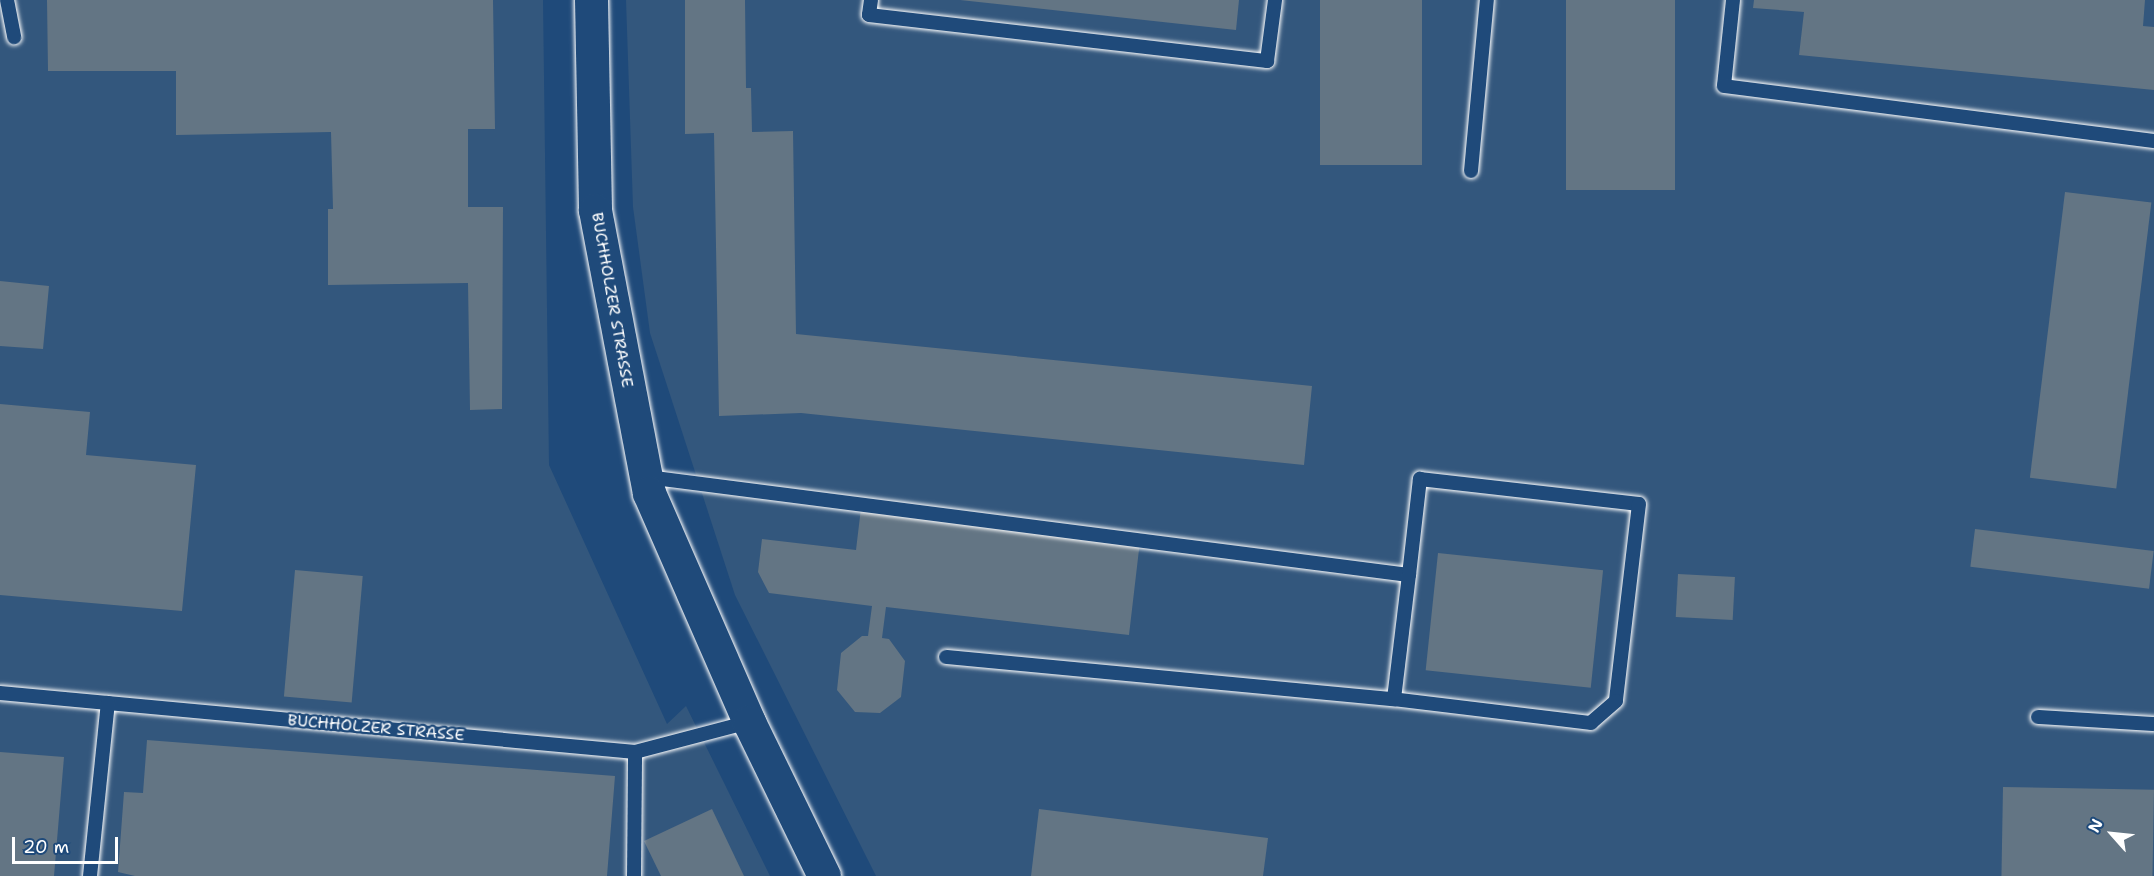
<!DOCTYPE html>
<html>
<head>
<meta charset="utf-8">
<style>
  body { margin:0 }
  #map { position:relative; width:2154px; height:876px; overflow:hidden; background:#1f4a7a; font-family:"Shantell Sans",sans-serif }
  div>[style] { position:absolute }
  .built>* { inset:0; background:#33577d }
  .building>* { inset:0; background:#637584; transform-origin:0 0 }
  .roads { filter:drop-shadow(0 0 2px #fff) drop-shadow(0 0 2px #fff) }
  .service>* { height:14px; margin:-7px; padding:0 7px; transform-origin:7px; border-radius:7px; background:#1f4a7a }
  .tertiary>* { height:33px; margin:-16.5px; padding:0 16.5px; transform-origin:16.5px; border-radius:16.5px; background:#1f4a7a }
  span { translate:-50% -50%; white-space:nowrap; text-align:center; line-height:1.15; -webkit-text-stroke:4.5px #1f4a7a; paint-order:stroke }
  .street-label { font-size:16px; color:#fff }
  .north { position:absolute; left:2082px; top:804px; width:60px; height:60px; -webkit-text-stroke:4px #1f4a7a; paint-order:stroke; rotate:297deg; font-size:16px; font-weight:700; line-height:24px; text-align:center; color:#fff }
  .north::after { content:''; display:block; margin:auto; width:21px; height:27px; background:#fff; clip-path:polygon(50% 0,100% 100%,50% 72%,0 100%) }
  .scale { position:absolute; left:12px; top:837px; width:106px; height:27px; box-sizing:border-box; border:3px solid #fff; border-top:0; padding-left:8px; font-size:18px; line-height:21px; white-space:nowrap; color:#fff; -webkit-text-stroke:4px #1f4a7a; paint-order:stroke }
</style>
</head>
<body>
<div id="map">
  <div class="built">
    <div style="clip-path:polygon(0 0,543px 0,549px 465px,667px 724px,686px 706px,770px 876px,0 876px)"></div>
    <div style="clip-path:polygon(626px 0,2154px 0,2154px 876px,876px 876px,735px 595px,650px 333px,633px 207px)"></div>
  </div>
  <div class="building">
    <div style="clip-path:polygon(47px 0,493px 0,495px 129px,468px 129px,468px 207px,503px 207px,502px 409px,470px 410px,468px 283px,328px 285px,328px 209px,333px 209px,331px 132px,176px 135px,176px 71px,48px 71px)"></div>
    <div style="clip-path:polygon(685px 0,745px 0,746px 88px,751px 88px,752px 132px,793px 131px,796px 334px,1312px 386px,1304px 465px,801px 413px,719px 416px,714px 133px,685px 134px)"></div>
    <div style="clip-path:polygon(960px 0,1239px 0,1236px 30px)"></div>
    <div style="left:1320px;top:0;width:102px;height:165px"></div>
    <div style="left:1566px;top:0;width:109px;height:190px"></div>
    <div style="clip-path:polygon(1754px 0,2145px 0,2143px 26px,2154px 27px,2154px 90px,1799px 55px,1804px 12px,1753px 8px)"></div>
    <div style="left:2065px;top:192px;width:87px;height:288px;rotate:7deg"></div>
    <div style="clip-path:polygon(0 281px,49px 286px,43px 349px,0 346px)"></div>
    <div style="clip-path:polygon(0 404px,90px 412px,86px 455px,196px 465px,182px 611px,0 595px)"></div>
    <div style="clip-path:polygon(861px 508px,1140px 541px,1129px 635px,886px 607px,882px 638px,889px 639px,905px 661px,901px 697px,880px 713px,855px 712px,837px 690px,841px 653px,862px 636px,868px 636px,872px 606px,769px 593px,758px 572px,762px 539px,856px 550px)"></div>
    <div style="left:1975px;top:529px;width:180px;height:38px;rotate:7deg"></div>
    <div style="left:1438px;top:553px;width:166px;height:118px;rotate:6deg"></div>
    <div style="left:295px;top:570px;width:68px;height:127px;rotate:5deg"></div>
    <div style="left:1678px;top:574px;width:57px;height:43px;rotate:3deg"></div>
    <div style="clip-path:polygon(147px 740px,615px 776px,607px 876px,135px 876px,118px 872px,124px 792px,143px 793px)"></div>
    <div style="clip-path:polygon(0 752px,64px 757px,54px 876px,0 876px)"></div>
    <div style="left:2003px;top:787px;width:151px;height:89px;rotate:1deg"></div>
    <div style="clip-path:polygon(712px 809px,744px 876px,661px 876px,644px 841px)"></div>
    <div style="clip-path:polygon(1039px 809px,1268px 838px,1263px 876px,1031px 876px)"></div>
  </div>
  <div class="roads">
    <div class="service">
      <div style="left:7px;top:0;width:38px;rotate:79deg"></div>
      <div style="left:871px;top:0;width:15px;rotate:98deg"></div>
      <div style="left:869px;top:15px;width:401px;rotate:6.6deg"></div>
      <div style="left:1267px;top:61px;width:62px;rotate:-82.5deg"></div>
      <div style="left:1733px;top:0;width:86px;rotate:96deg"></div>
      <div style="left:1724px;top:86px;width:434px;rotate:7.3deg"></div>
      <div style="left:1471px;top:171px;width:172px;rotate:-84.7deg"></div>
      <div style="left:647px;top:477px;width:768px;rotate:7.33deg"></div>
      <div style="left:1409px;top:575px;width:97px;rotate:-83.5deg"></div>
      <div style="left:1420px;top:479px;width:220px;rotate:6.5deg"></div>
      <div style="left:1639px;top:504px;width:198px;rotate:96.7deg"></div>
      <div style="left:1616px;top:701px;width:33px;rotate:139deg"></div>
      <div style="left:1591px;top:723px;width:198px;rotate:-173.1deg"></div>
      <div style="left:1394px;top:699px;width:125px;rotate:-83.1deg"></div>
      <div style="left:946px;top:657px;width:450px;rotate:5.4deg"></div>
      <div style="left:0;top:693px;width:638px;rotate:5.31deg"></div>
      <div style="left:635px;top:752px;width:118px;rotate:-14.7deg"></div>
      <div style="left:2038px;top:717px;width:116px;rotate:3.5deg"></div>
      <div style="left:90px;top:876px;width:174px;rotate:-84.1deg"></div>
      <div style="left:634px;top:876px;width:124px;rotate:-89.5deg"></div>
    </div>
    <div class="tertiary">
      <div style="left:591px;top:0;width:210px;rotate:88.9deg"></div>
      <div style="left:595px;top:210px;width:288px;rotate:79.2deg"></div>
      <div style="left:649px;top:493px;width:250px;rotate:66.4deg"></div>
      <div style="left:749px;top:722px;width:171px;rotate:64deg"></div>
    </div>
  </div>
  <div class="street-label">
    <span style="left:612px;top:300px;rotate:80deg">BUCHHOLZER STRASSE</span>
    <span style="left:376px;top:728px;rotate:5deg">BUCHHOLZER STRASSE</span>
  </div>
  <div class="north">N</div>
  <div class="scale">20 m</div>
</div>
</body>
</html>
